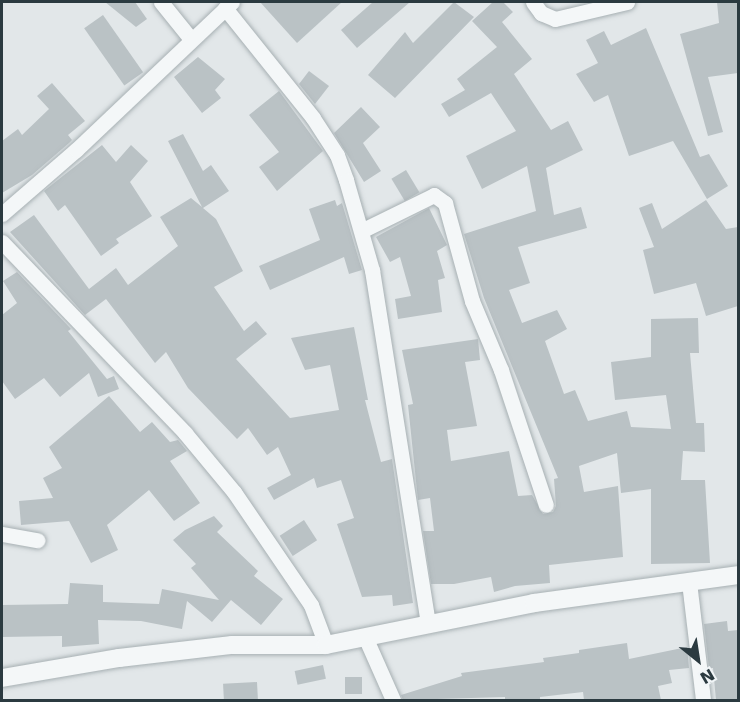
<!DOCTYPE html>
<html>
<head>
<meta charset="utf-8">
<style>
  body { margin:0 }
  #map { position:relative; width:740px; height:702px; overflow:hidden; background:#e2e7e9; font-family:"DejaVu Sans",sans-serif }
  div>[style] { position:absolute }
  .building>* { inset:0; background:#bac2c5; transform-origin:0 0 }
  .roads { filter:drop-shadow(0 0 2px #a7b0b3) drop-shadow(0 0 2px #a7b0b3) }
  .minor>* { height:15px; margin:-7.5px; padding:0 7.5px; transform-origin:7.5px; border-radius:7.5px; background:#f4f7f8 }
  .tertiary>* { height:18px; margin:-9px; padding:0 9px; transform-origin:9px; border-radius:9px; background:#f4f7f8 }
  span { translate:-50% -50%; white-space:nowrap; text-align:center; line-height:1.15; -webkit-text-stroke:5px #f1f5f7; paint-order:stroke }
  .frame { position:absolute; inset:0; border:3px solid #2b3a40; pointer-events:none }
  .north { position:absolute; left:668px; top:630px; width:60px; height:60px; -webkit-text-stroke:4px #f1f5f7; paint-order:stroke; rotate:150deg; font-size:16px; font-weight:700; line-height:24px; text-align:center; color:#2b3a40 }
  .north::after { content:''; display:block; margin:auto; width:21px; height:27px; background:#2b3a40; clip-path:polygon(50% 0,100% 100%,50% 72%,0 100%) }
</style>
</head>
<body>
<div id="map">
  <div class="building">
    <div style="clip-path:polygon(105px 2px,135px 2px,147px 19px,136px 27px)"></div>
    <div style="clip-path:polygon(260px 2px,342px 2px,297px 43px)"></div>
    <div style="clip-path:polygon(373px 2px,410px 2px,357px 48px,341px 30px)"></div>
    <div style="clip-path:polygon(454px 2px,474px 17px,395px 98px,368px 75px,405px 32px,413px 43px)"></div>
    <div style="clip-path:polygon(493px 2px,503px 2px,513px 12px,502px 22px,532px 59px,514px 74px,551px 130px,568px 121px,583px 150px,546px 168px,554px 215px,581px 207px,587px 228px,518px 247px,530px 283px,509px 290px,522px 323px,557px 310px,567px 329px,545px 341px,564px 394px,575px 390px,588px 421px,627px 411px,631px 427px,671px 429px,666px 395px,615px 400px,611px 362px,651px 357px,651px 319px,698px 318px,699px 353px,690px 353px,696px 423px,704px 423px,705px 452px,683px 451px,681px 480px,705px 480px,710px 563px,651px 564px,651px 489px,621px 493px,617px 453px,579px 466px,584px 492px,618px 486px,623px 557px,549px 565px,550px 583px,515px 586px,494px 592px,491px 577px,454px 584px,431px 584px,423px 531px,434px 531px,430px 498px,418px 500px,408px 405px,413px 404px,402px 350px,478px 339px,480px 360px,465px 362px,477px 426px,447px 430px,451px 461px,509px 451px,518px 496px,532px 495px,543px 514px,553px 512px,556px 506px,554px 479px,558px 478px,484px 298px,464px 234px,536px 211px,527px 166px,482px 189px,466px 156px,516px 131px,491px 93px,449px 117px,441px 104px,465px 90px,457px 79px,497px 47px,472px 21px)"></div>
    <div style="clip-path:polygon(717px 2px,738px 2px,738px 73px,708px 77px,723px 132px,708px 136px,680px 34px,719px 23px)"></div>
    <div style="left:103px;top:15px;width:70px;height:23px;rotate:55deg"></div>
    <div style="clip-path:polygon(646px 28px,700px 157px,709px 154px,728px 186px,707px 199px,673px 141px,629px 156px,608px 95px,594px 102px,576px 74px,598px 63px,586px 40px,604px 31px,611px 45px)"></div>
    <div style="clip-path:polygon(198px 57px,225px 79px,215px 90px,221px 98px,202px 113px,174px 77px)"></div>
    <div style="clip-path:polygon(309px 71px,329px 86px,315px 104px,299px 84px)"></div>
    <div style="clip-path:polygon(52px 83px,85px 121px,68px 135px,72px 140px,69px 143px,32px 175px,2px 193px,2px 141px,18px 129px,22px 135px,49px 109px,37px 96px)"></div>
    <div style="clip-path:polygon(279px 91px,323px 151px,277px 191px,259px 167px,279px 152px,249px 115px)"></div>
    <div style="clip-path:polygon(361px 107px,380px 127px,363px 143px,381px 171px,364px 182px,334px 133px)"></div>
    <div style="clip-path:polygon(183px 134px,203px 171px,211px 165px,229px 191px,203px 208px,216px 219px,243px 271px,214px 287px,244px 331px,256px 321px,267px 334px,236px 359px,290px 418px,339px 410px,330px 365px,305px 370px,291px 338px,354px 327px,368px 400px,365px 400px,381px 462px,392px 459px,413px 603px,393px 606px,392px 595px,362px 597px,337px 524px,354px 518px,341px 480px,317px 488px,314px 478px,274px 500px,267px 488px,291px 475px,278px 447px,267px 455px,248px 428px,237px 439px,188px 388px,166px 352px,155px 363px,106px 299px,85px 315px,10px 232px,34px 215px,89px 289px,116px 268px,128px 285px,178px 246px,160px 217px,191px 198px,202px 207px,168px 141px)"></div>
    <div style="clip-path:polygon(102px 145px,116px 162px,131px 145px,148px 161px,130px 182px,152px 216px,116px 239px,119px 243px,101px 256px,65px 205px,58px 211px,44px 191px)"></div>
    <div style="left:406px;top:170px;width:26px;height:17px;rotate:59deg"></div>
    <div style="clip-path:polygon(335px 200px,337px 206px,342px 203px,362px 270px,349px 274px,344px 257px,270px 290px,259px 266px,320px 240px,309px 209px)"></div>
    <div style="clip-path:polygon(706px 200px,726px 229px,738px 227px,738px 306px,706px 316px,696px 283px,654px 294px,643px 250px,654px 247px,639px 208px,652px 203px,662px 229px)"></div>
    <div style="clip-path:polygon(429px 208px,447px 245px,437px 251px,445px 278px,438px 280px,442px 312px,398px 319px,395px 299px,411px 296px,400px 257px,390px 262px,376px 237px)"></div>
    <div style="clip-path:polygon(17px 272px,71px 329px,68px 331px,107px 379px,114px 376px,119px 389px,98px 397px,89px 373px,60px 397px,44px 378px,15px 399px,2px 381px,2px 315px,17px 303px,3px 281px)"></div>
    <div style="clip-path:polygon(109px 396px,140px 432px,152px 422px,170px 442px,178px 440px,187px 451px,170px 461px,200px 503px,174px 521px,149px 490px,107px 525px,118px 550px,91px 563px,69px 521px,21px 525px,19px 501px,53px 498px,43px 478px,62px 468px,49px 447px)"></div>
    <div style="clip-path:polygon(214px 516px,223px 526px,217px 532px,258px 571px,254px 576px,283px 599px,261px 625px,231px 600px,212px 622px,187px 601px,182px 629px,141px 621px,98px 620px,99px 644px,62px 647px,62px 636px,2px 637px,2px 605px,68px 604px,70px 583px,103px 585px,103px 602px,159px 604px,162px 589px,219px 600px,191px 568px,196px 564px,173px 540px,185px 530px)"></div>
    <div style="left:304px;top:520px;width:24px;height:29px;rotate:57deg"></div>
    <div style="clip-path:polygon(727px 621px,728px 631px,738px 630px,738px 700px,716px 700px,713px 668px,709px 668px,704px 624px)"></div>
    <div style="clip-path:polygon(627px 643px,629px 659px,687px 647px,689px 668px,669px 670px,672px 683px,658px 686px,661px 700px,584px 700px,583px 692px,540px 697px,540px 700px,505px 700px,505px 697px,403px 700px,401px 695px,462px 676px,461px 673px,544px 662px,543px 658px,579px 653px,579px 650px)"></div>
    <div style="left:323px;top:665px;width:14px;height:29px;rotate:78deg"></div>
    <div style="left:345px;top:677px;width:17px;height:17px"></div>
    <div style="left:257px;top:682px;width:18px;height:34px;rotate:87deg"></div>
  </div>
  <div class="roads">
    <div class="minor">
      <div style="left:161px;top:2px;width:46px;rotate:51.1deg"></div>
      <div style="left:533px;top:2px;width:14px;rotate:54deg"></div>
      <div style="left:541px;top:13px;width:15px;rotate:23deg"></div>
      <div style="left:555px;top:19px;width:74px;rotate:-13.3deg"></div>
      <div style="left:225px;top:8px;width:141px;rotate:51.3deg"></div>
      <div style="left:313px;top:118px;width:44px;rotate:57deg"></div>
      <div style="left:337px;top:155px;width:27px;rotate:70deg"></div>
      <div style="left:346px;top:180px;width:94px;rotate:73.9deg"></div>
      <div style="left:372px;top:270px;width:359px;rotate:81deg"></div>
      <div style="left:2px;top:214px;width:98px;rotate:-40.9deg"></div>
      <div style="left:76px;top:150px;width:215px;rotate:-43.5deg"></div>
      <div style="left:363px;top:230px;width:79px;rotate:-26.2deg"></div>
      <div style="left:434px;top:195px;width:14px;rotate:36deg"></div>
      <div style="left:445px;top:203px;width:102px;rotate:74.6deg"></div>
      <div style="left:472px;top:301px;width:75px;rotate:67.2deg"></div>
      <div style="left:501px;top:370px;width:142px;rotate:71.6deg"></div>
      <div style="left:2px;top:242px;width:265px;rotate:46.2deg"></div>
      <div style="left:185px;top:433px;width:77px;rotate:50.3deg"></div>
      <div style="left:234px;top:492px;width:137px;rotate:55.7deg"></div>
      <div style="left:311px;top:605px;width:43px;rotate:69.4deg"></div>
      <div style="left:2px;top:534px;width:36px;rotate:10deg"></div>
      <div style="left:689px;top:582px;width:119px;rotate:83.2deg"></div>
      <div style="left:366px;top:639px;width:67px;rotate:66.1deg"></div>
    </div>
    <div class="tertiary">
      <div style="left:2px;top:678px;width:119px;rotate:-9.7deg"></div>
      <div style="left:119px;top:658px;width:114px;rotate:-6.6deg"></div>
      <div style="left:232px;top:645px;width:94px"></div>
      <div style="left:326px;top:645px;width:212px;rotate:-11.4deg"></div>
      <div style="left:534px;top:603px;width:206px;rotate:-7.8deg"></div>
    </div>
  </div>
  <div class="frame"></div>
  <div class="north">N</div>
</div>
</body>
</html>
